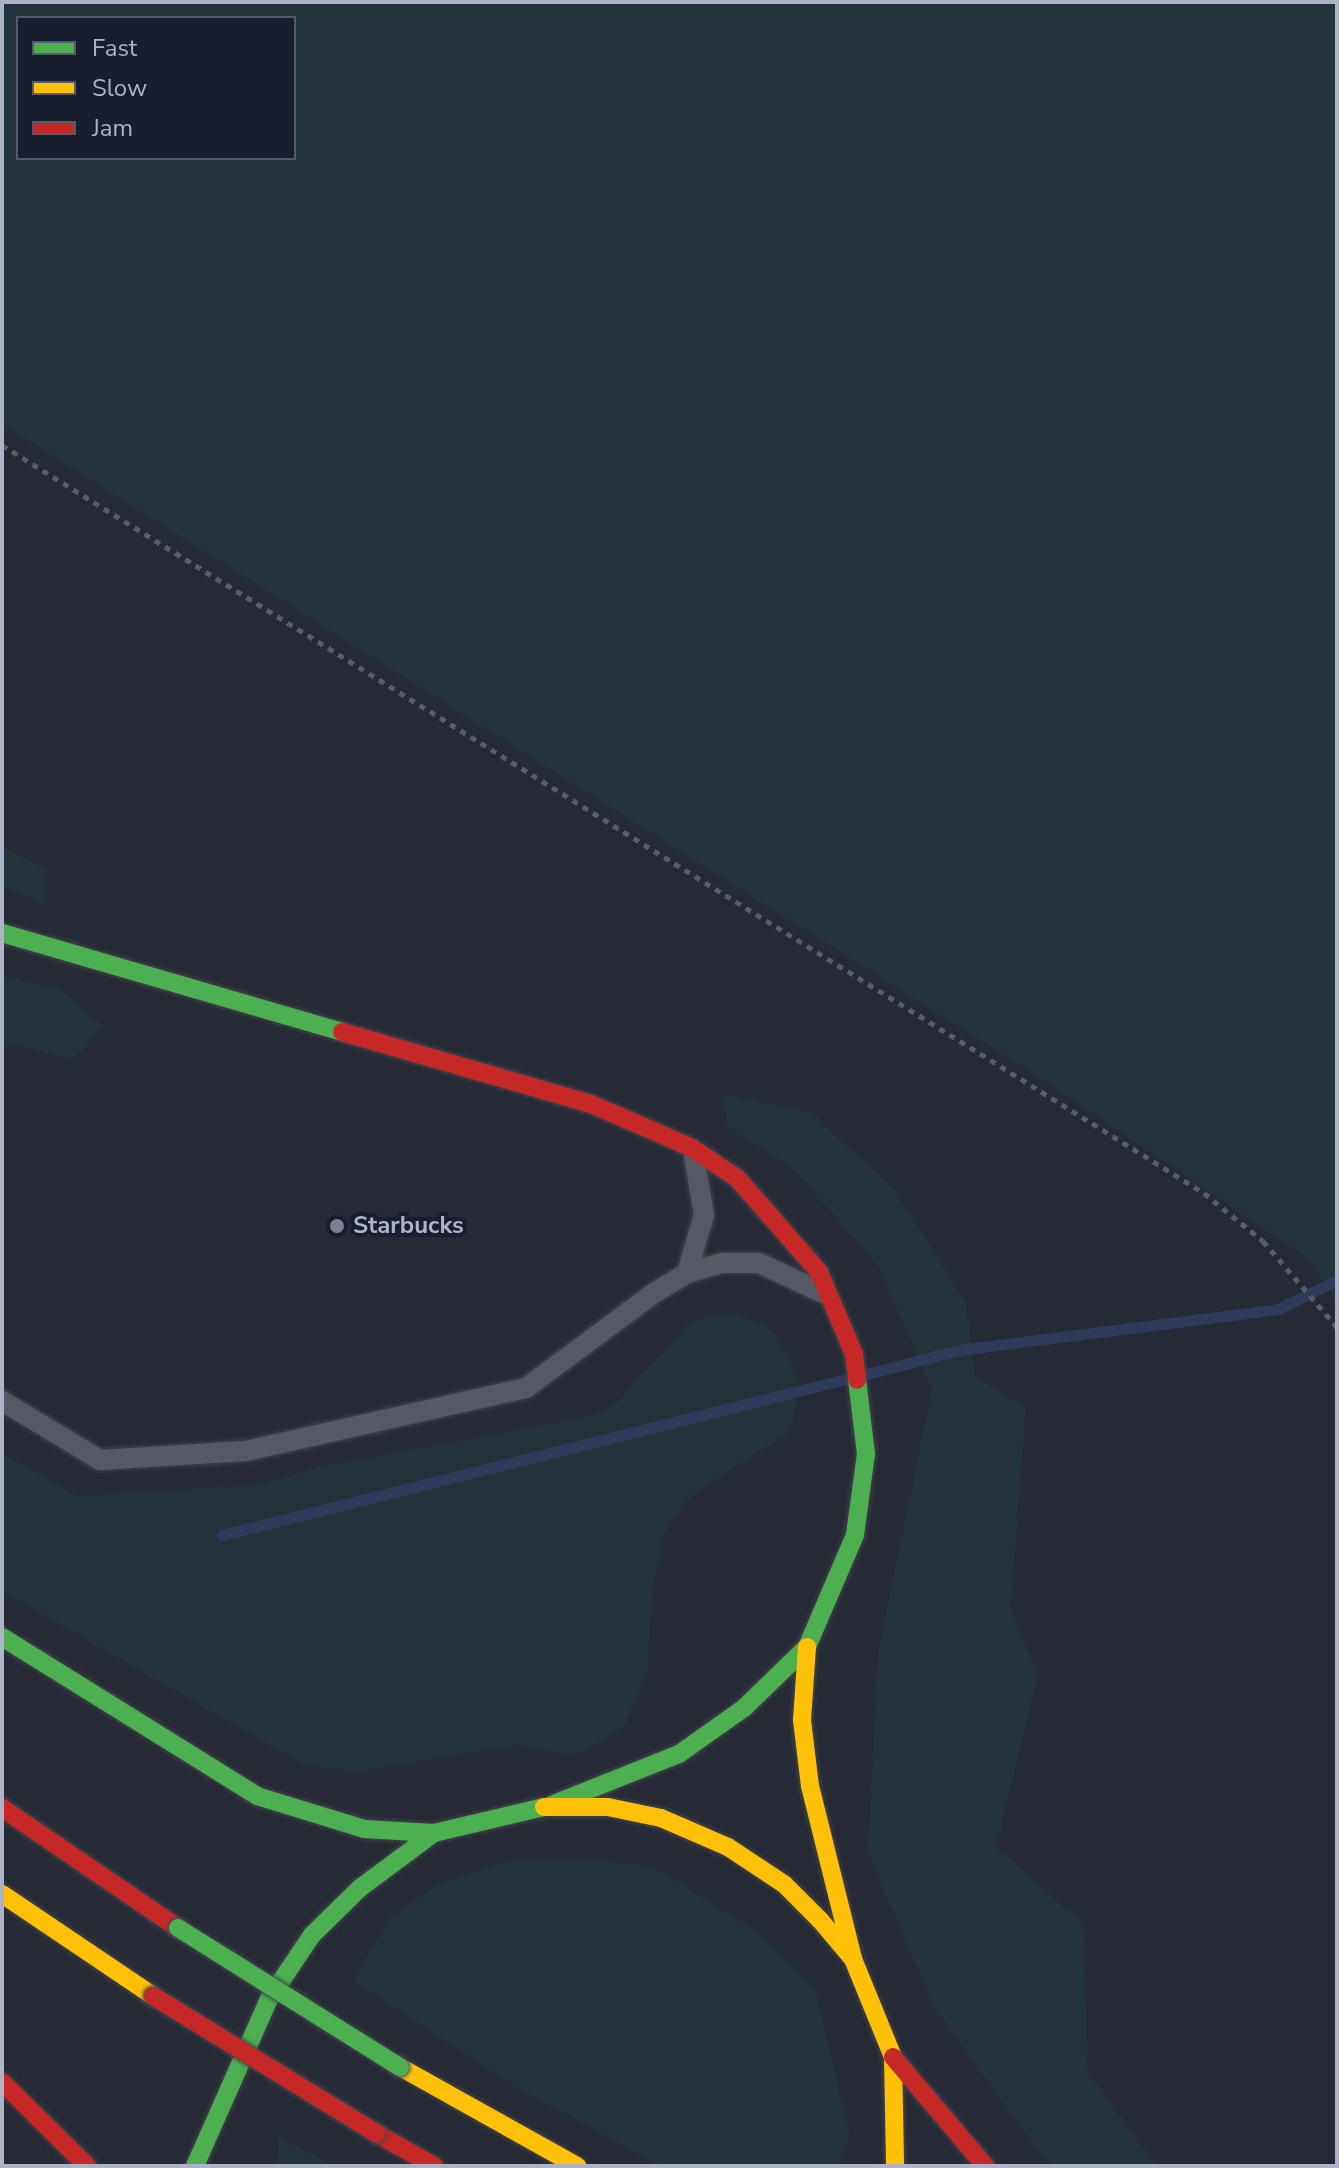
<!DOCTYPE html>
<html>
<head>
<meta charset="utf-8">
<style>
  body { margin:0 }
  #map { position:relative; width:1339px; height:2168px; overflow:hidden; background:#262a35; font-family:"Nunito Sans",sans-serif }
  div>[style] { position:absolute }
  .green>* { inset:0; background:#23333b }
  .stream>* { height:11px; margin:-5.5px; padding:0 5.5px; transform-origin:5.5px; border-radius:5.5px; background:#2f3a5d }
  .path>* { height:5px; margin-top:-2.5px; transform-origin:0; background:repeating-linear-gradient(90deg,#585d66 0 6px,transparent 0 12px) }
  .roads { filter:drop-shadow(0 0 2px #42444d) drop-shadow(0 0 2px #42444d) }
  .lane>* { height:20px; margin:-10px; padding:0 10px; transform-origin:10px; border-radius:10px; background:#565863 }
  .fast>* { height:18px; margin:-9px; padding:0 9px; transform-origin:9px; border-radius:9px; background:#4caf50 }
  .slow>* { height:18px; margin:-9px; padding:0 9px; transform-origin:9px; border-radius:9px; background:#ffc107 }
  .jam>* { height:18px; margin:-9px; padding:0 9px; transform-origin:9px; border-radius:9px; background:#c62828 }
  .bridges { filter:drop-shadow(0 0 2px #424650) drop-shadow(0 0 2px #424650) }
  .fast-bridge>* { height:18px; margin:-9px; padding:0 9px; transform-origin:9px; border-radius:9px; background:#4caf50 }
  .jam-bridge>* { height:18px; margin:-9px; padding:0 9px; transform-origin:9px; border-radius:9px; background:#c62828 }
  .dots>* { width:22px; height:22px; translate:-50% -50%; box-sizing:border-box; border:4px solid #191e2f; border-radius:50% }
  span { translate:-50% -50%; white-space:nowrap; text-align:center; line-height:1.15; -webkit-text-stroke:8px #191e2f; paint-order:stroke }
  .poi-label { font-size:24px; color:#aeb3c7; font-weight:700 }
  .left { translate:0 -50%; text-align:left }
  .frame { position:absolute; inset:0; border:4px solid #aeb3c7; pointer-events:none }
  .legend { position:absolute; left:16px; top:16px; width:280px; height:144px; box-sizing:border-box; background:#191e2f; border:2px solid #555a6c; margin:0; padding:10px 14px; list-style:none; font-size:24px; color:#aeb3c7 }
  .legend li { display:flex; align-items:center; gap:16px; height:40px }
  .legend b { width:40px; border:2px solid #555a6c }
</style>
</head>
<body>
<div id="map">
  <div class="green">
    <div style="clip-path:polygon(evenodd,2px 2px,1337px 2px,1337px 1303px,1309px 1259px,1034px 1074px,2px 424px,2px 2px,18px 18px,294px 18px,294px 158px,18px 158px,18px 18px)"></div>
    <div style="clip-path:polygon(2px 848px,45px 869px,45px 903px,2px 887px)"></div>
    <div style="clip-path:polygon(2px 976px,60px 989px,102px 1026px,74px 1059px,2px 1042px)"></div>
    <div style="clip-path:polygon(723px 1094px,811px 1112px,894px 1189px,966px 1302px,975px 1376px,1026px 1408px,1010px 1609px,1038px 1675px,996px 1847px,1083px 1923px,1088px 2073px,1157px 2166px,1058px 2166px,1041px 2156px,935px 2008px,868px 1853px,878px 1652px,932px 1388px,878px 1266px,793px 1168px,728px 1127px)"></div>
    <div style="clip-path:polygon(732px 1313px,767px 1326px,782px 1345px,800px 1386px,790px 1431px,691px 1496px,665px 1531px,652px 1589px,648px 1671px,623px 1727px,578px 1755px,518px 1745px,355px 1772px,301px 1763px,2px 1591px,2px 1453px,77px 1496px,259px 1485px,316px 1468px,593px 1416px,615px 1404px,687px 1326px,706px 1315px)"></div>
    <div style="clip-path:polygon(576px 1857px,655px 1867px,759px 1933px,815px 1989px,850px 2135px,839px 2166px,661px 2166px,518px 2088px,353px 1981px,390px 1918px,436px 1885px,505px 1862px)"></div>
    <div style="clip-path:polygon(279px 2138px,334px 2166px,277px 2166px)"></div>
  </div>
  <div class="stream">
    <div style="left:867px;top:1374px;width:95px;rotate:-14.6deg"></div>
    <div style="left:959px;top:1350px;width:322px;rotate:-7.3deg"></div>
    <div style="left:1278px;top:1309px;width:66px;rotate:-26.2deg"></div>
    <div style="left:222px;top:1535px;width:643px;rotate:-14.04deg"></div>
  </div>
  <div class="path">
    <div style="left:2px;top:445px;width:1416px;rotate:31.89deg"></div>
    <div style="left:1204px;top:1193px;width:76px;rotate:39.1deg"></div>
    <div style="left:1263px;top:1241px;width:113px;rotate:49.3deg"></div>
  </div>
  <div class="roads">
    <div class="lane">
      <div style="left:687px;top:1273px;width:60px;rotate:-73.7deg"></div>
      <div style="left:704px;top:1215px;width:60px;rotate:-99.6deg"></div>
      <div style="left:2px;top:1401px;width:114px;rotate:31deg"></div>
      <div style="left:100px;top:1460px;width:146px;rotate:-3.5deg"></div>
      <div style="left:246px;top:1451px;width:287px;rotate:-12.7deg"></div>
      <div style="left:526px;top:1388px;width:156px;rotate:-36.6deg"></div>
      <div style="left:651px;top:1295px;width:42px;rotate:-31.4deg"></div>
      <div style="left:687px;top:1273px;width:36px;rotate:-16deg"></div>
      <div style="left:722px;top:1263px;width:37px"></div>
      <div style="left:759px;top:1263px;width:68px;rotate:25.1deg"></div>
    </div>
    <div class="fast">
      <div style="left:2px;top:933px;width:354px;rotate:16.2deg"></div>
      <div style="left:2px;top:1637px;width:301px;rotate:31.9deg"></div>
      <div style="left:257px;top:1796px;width:112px;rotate:17.1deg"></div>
      <div style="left:364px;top:1829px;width:70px;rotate:3.3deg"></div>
      <div style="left:551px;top:1805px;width:138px;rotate:-21.7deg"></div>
      <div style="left:679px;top:1754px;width:80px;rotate:-35.3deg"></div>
      <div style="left:744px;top:1708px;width:88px;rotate:-44.1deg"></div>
      <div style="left:807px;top:1647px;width:122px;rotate:-66.8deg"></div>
      <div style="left:855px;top:1535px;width:82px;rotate:-82.3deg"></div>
      <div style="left:866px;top:1454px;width:75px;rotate:-96.9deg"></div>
      <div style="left:195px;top:2166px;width:183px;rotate:-66.1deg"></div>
      <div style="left:269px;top:1999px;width:77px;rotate:-56.1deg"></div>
      <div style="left:312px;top:1935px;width:67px;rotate:-44.4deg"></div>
      <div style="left:360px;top:1888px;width:92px;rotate:-36.6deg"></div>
      <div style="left:434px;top:1833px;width:113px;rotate:-13.3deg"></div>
    </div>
    <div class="slow">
      <div style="left:807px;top:1647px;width:73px;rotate:93.9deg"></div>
      <div style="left:802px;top:1720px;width:66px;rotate:83.1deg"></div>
      <div style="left:810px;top:1786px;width:178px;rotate:76deg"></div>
      <div style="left:544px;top:1807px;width:64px"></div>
      <div style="left:608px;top:1807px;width:54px;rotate:11.7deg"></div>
      <div style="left:661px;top:1818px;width:73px;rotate:23.4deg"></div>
      <div style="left:728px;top:1847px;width:67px;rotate:33.5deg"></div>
      <div style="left:784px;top:1884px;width:51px;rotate:45deg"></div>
      <div style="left:820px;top:1920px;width:51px;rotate:49.8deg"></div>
      <div style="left:853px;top:1959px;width:106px;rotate:67.8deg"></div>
      <div style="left:893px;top:2057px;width:109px;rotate:88.9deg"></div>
      <div style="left:2px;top:1894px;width:182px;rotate:34deg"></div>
      <div style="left:400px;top:2067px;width:203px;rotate:29.2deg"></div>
    </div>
    <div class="jam">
      <div style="left:342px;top:1032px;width:259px;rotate:16.1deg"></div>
      <div style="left:591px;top:1104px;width:110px;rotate:23.5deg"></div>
      <div style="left:692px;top:1148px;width:54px;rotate:33.7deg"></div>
      <div style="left:737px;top:1178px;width:125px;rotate:48.9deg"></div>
      <div style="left:819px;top:1272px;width:89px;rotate:66.9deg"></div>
      <div style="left:854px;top:1354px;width:26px;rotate:83deg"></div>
      <div style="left:2px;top:1808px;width:213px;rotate:34.3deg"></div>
      <div style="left:893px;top:2057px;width:143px;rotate:49.8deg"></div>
      <div style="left:2px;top:2082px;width:120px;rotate:44.7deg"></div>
      <div style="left:376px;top:2133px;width:67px;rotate:29.6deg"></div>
    </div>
  </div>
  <div class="bridges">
    <div class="fast-bridge">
      <div style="left:178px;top:1928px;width:262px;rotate:32.1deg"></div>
    </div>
    <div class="jam-bridge">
      <div style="left:153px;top:1996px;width:262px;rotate:31.6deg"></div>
    </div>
  </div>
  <div class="dots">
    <div style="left:337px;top:1226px;background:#7e8394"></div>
  </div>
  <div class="poi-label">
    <span class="left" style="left:353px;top:1226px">Starbucks</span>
  </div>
  <div class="frame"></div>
  <ul class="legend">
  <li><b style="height:10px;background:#4caf50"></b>Fast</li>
  <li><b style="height:10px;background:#ffc107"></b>Slow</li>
  <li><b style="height:10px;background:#c62828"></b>Jam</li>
  </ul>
</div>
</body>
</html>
